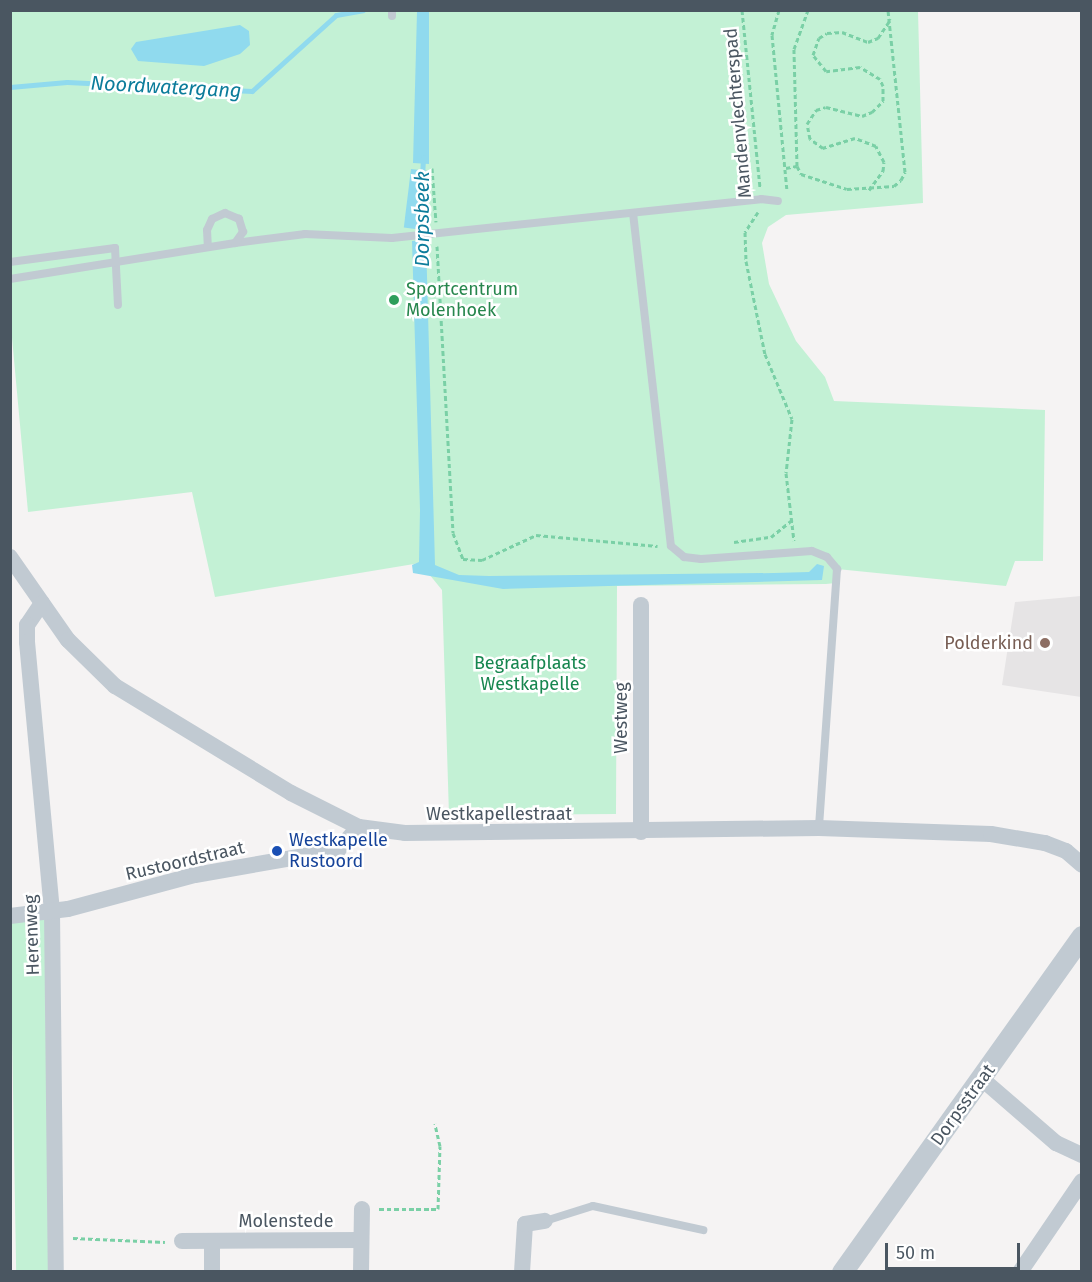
<!DOCTYPE html>
<html>
<head>
<meta charset="utf-8">
<style>
  body { margin:0 }
  #map { position:relative; width:1092px; height:1282px; overflow:hidden; background:#f5f3f3; font-family:"Fira Sans",sans-serif }
  div>[style] { position:absolute }
  .education>* { inset:0; background:#e6e4e5 }
  .green>* { inset:0; background:#c3f1d5; transform-origin:0 0 }
  .water>* { inset:0; background:#90daee; transform-origin:0 0 }
  .stream>* { height:5px; margin:-2.5px; padding:0 2.5px; transform-origin:2.5px; border-radius:2.5px; background:#90daee }
  .path>* { height:3px; margin-top:-1.5px; transform-origin:0; background:repeating-linear-gradient(90deg,#7ad0a6 0 4.5px,transparent 0 7.5px) }
  .service>* { height:8px; margin:-4px; padding:0 4px; transform-origin:4px; border-radius:4px; background:#c1cad2 }
  .minor>* { height:16px; margin:-8px; padding:0 8px; transform-origin:8px; border-radius:8px; background:#c1cad2 }
  .tertiary>* { height:21px; margin:-10.5px; padding:0 10.5px; transform-origin:10.5px; border-radius:10.5px; background:#c1cad2 }
  .dots>* { width:16px; height:16px; translate:-50% -50%; box-sizing:border-box; border:3px solid #fff; border-radius:50% }
  span { translate:-50% -50%; white-space:nowrap; text-align:center; line-height:1.15; -webkit-text-stroke:5px #fff; paint-order:stroke }
  .street-label { font-size:18px; color:#4a5661 }
  .leisure-label { font-size:18px; color:#27864d }
  .left { translate:0 -50%; text-align:left }
  .education-label { font-size:18px; color:#785e54 }
  .right { translate:-100% -50%; text-align:right }
  .park-label { font-size:18px; color:#17864f }
  .transit-label { font-size:18px; color:#164399 }
  .water-label { font-size:20px; color:#0c7c9b; font-style:italic }
  .frame { position:absolute; inset:0; border:12px solid #4a5661; pointer-events:none }
  .scale { position:absolute; left:885px; top:1243px; width:135px; height:27px; box-sizing:border-box; border:3px solid #4a5661; border-top:0; padding-left:8px; font-size:18px; line-height:21px; white-space:nowrap; color:#4a5661; -webkit-text-stroke:4px #fff; paint-order:stroke }
</style>
</head>
<body>
<div id="map">
  <div class="education">
    <div style="clip-path:polygon(1081px 596px,1081px 697px,1002px 685px,1015px 602px)"></div>
  </div>
  <div class="green">
    <div style="clip-path:polygon(10px 11px,918px 11px,923px 203px,786px 215px,768px 227px,762px 243px,769px 284px,796px 341px,825px 377px,834px 401px,1045px 410px,1043px 561px,1015px 561px,1006px 586px,837px 569px,836px 583px,826px 584px,617px 586px,616px 814px,449px 815px,442px 590px,420px 563px,215px 597px,192px 492px,28px 512px,10px 316px)"></div>
    <div style="left:46px;top:917px;width:354px;height:36px;rotate:89deg"></div>
  </div>
  <div class="water">
    <div style="clip-path:polygon(417px 12px,429px 12px,429px 164px,413px 163px)"></div>
    <div style="clip-path:polygon(240px 25px,249px 31px,250px 45px,240px 54px,204px 66px,138px 61px,131px 49px,136px 42px)"></div>
    <div style="left:411px;top:169px;width:17px;height:59px;rotate:7deg"></div>
    <div style="clip-path:polygon(426px 240px,435px 565px,459px 575px,489px 576px,774px 573px,809px 572px,817px 564px,824px 566px,822px 580px,503px 589px,413px 573px,412px 565px,419px 562px,420px 510px,412px 241px)"></div>
  </div>
  <div class="stream">
    <div style="left:10px;top:87px;width:57px;rotate:-5deg"></div>
    <div style="left:67px;top:82px;width:185px;rotate:2.8deg"></div>
    <div style="left:252px;top:91px;width:113px;rotate:-42.1deg"></div>
    <div style="left:336px;top:15px;width:27px;rotate:-10deg"></div>
    <div style="left:422px;top:177px;width:20px;rotate:-87deg"></div>
  </div>
  <div class="path">
    <div style="left:742px;top:10px;width:179px;rotate:84.2deg"></div>
    <div style="left:779px;top:10px;width:26px;rotate:106deg"></div>
    <div style="left:772px;top:35px;width:157px;rotate:84.5deg"></div>
    <div style="left:797px;top:166px;width:117px;rotate:-91.5deg"></div>
    <div style="left:794px;top:49px;width:41px;rotate:-70.3deg"></div>
    <div style="left:432px;top:168px;width:54px;rotate:85.8deg"></div>
    <div style="left:786px;top:168px;width:11px;rotate:-10deg"></div>
    <div style="left:797px;top:166px;width:9px;rotate:63deg"></div>
    <div style="left:801px;top:174px;width:48px;rotate:18.1deg"></div>
    <div style="left:847px;top:189px;width:47px;rotate:-3.7deg"></div>
    <div style="left:894px;top:186px;width:9px;rotate:-41deg"></div>
    <div style="left:901px;top:180px;width:9px;rotate:-63deg"></div>
    <div style="left:905px;top:172px;width:163px;rotate:-96deg"></div>
    <div style="left:869px;top:190px;width:24px;rotate:-54deg"></div>
    <div style="left:883px;top:171px;width:9px;rotate:-84deg"></div>
    <div style="left:884px;top:162px;width:18px;rotate:-117deg"></div>
    <div style="left:876px;top:146px;width:22px;rotate:-159deg"></div>
    <div style="left:855px;top:138px;width:34px;rotate:163deg"></div>
    <div style="left:823px;top:148px;width:16px;rotate:-145deg"></div>
    <div style="left:810px;top:139px;width:15px;rotate:-101deg"></div>
    <div style="left:807px;top:124px;width:17px;rotate:-57deg"></div>
    <div style="left:816px;top:110px;width:10px;rotate:-17deg"></div>
    <div style="left:826px;top:107px;width:37px;rotate:14deg"></div>
    <div style="left:862px;top:116px;width:11px;rotate:-22deg"></div>
    <div style="left:872px;top:112px;width:16px;rotate:-45deg"></div>
    <div style="left:883px;top:101px;width:15px;rotate:-90deg"></div>
    <div style="left:883px;top:86px;width:8px;rotate:-113deg"></div>
    <div style="left:880px;top:79px;width:23px;rotate:-149deg"></div>
    <div style="left:860px;top:67px;width:34px;rotate:173deg"></div>
    <div style="left:826px;top:71px;width:21px;rotate:-129deg"></div>
    <div style="left:813px;top:55px;width:18px;rotate:-71deg"></div>
    <div style="left:819px;top:38px;width:9px;rotate:-32deg"></div>
    <div style="left:827px;top:33px;width:15px;rotate:-4deg"></div>
    <div style="left:842px;top:32px;width:28px;rotate:21deg"></div>
    <div style="left:868px;top:42px;width:11px;rotate:-22deg"></div>
    <div style="left:878px;top:38px;width:23px;rotate:-56deg"></div>
    <div style="left:758px;top:212px;width:24px;rotate:123deg"></div>
    <div style="left:745px;top:232px;width:29px;rotate:88deg"></div>
    <div style="left:746px;top:261px;width:95px;rotate:78.5deg"></div>
    <div style="left:765px;top:354px;width:70px;rotate:67.4deg"></div>
    <div style="left:792px;top:419px;width:54px;rotate:96.3deg"></div>
    <div style="left:786px;top:473px;width:68px;rotate:83.3deg"></div>
    <div style="left:437px;top:246px;width:287px;rotate:86.8deg"></div>
    <div style="left:453px;top:533px;width:28px;rotate:69deg"></div>
    <div style="left:463px;top:559px;width:19px;rotate:3deg"></div>
    <div style="left:482px;top:560px;width:60px;rotate:-24.8deg"></div>
    <div style="left:536px;top:535px;width:122px;rotate:5.2deg"></div>
    <div style="left:734px;top:542px;width:37px;rotate:-8deg"></div>
    <div style="left:771px;top:537px;width:27px;rotate:-39deg"></div>
    <div style="left:379px;top:1209px;width:59px"></div>
    <div style="left:438px;top:1209px;width:63px;rotate:-88.2deg"></div>
    <div style="left:440px;top:1146px;width:23px;rotate:-103deg"></div>
    <div style="left:73px;top:1238px;width:92px;rotate:2.5deg"></div>
  </div>
  <div class="service">
    <div style="left:392px;top:10px;width:6px;rotate:90deg"></div>
    <div style="left:633px;top:213px;width:335px;rotate:83.5deg"></div>
    <div style="left:671px;top:546px;width:17px;rotate:40deg"></div>
    <div style="left:684px;top:557px;width:17px;rotate:7deg"></div>
    <div style="left:701px;top:559px;width:111px;rotate:-4.1deg"></div>
    <div style="left:812px;top:551px;width:16px;rotate:22deg"></div>
    <div style="left:827px;top:557px;width:16px;rotate:50deg"></div>
    <div style="left:837px;top:569px;width:260px;rotate:94deg"></div>
    <div style="left:235px;top:243px;width:71px;rotate:-7.3deg"></div>
    <div style="left:305px;top:234px;width:87px;rotate:2.6deg"></div>
    <div style="left:392px;top:238px;width:371px;rotate:-6deg"></div>
    <div style="left:761px;top:199px;width:17px;rotate:7deg"></div>
    <div style="left:10px;top:262px;width:106px;rotate:-7.6deg"></div>
    <div style="left:115px;top:248px;width:57px;rotate:87deg"></div>
    <div style="left:10px;top:279px;width:228px;rotate:-9.1deg"></div>
    <div style="left:235px;top:243px;width:14px;rotate:-54deg"></div>
    <div style="left:243px;top:232px;width:14px;rotate:-107deg"></div>
    <div style="left:239px;top:219px;width:15px;rotate:-157deg"></div>
    <div style="left:225px;top:213px;width:14px;rotate:155deg"></div>
    <div style="left:212px;top:219px;width:12px;rotate:114deg"></div>
    <div style="left:207px;top:230px;width:17px;rotate:87deg"></div>
    <div style="left:545px;top:1221px;width:50px;rotate:-17.4deg"></div>
    <div style="left:593px;top:1206px;width:113px;rotate:12.3deg"></div>
  </div>
  <div class="minor">
    <div style="left:10px;top:557px;width:101px;rotate:55.1deg"></div>
    <div style="left:68px;top:640px;width:66px;rotate:44.4deg"></div>
    <div style="left:115px;top:686px;width:206px;rotate:31.3deg"></div>
    <div style="left:291px;top:793px;width:76px;rotate:26.6deg"></div>
    <div style="left:359px;top:827px;width:46px;rotate:7.4deg"></div>
    <div style="left:405px;top:833px;width:414px;rotate:-0.7deg"></div>
    <div style="left:819px;top:828px;width:172px;rotate:2deg"></div>
    <div style="left:991px;top:834px;width:55px;rotate:9.5deg"></div>
    <div style="left:1045px;top:843px;width:22px;rotate:21deg"></div>
    <div style="left:1066px;top:851px;width:21px;rotate:41deg"></div>
    <div style="left:42px;top:603px;width:27px;rotate:124deg"></div>
    <div style="left:27px;top:625px;width:17px;rotate:90deg"></div>
    <div style="left:27px;top:642px;width:270px;rotate:84.7deg"></div>
    <div style="left:52px;top:911px;width:361px;rotate:89.4deg"></div>
    <div style="left:641px;top:832px;width:227px;rotate:-90deg"></div>
    <div style="left:10px;top:916px;width:58px;rotate:-6.9deg"></div>
    <div style="left:68px;top:909px;width:131px;rotate:-15deg"></div>
    <div style="left:195px;top:875px;width:145px;rotate:-9.9deg"></div>
    <div style="left:338px;top:850px;width:31px;rotate:-48deg"></div>
    <div style="left:982px;top:1079px;width:98px;rotate:40.9deg"></div>
    <div style="left:1056px;top:1143px;width:29px;rotate:25deg"></div>
    <div style="left:182px;top:1241px;width:179px;rotate:-0.3deg"></div>
    <div style="left:212px;top:1241px;width:31px;rotate:90deg"></div>
    <div style="left:361px;top:1272px;width:63px;rotate:-89.1deg"></div>
    <div style="left:522px;top:1272px;width:48px;rotate:-86.4deg"></div>
    <div style="left:525px;top:1224px;width:20px;rotate:-9deg"></div>
    <div style="left:1020px;top:1272px;width:110px;rotate:-55.7deg"></div>
  </div>
  <div class="tertiary">
    <div style="left:842px;top:1272px;width:413px;rotate:-54.5deg"></div>
  </div>
  <div class="dots">
    <div style="left:394px;top:300px;background:#2e9e5b"></div>
    <div style="left:1045px;top:643px;background:#8d6e63"></div>
    <div style="left:277px;top:851px;background:#1a4fb4"></div>
  </div>
  <div class="street-label">
    <span style="left:738px;top:113px;rotate:-95deg">Mandenvlechterspad</span>
    <span style="left:621px;top:718px;rotate:-90deg">Westweg</span>
    <span style="left:499px;top:814px">Westkapellestraat</span>
    <span style="left:185px;top:861px;rotate:-13deg">Rustoordstraat</span>
    <span style="left:32px;top:935px;rotate:-92deg">Herenweg</span>
    <span style="left:963px;top:1105px;rotate:-54deg">Dorpsstraat</span>
    <span style="left:286px;top:1221px">Molenstede</span>
  </div>
  <div class="leisure-label">
    <span class="left" style="left:406px;top:300px">Sportcentrum<br>Molenhoek</span>
  </div>
  <div class="education-label">
    <span class="right" style="left:1033px;top:643px">Polderkind</span>
  </div>
  <div class="park-label">
    <span style="left:530px;top:674px">Begraafplaats<br>Westkapelle</span>
  </div>
  <div class="transit-label">
    <span class="left" style="left:289px;top:851px">Westkapelle<br>Rustoord</span>
  </div>
  <div class="water-label">
    <span style="left:166px;top:87px;rotate:3deg">Noordwatergang</span>
    <span style="left:422px;top:219px;rotate:-90deg">Dorpsbeek</span>
  </div>
  <div class="frame"></div>
  <div class="scale">50 m</div>
</div>
</body>
</html>
